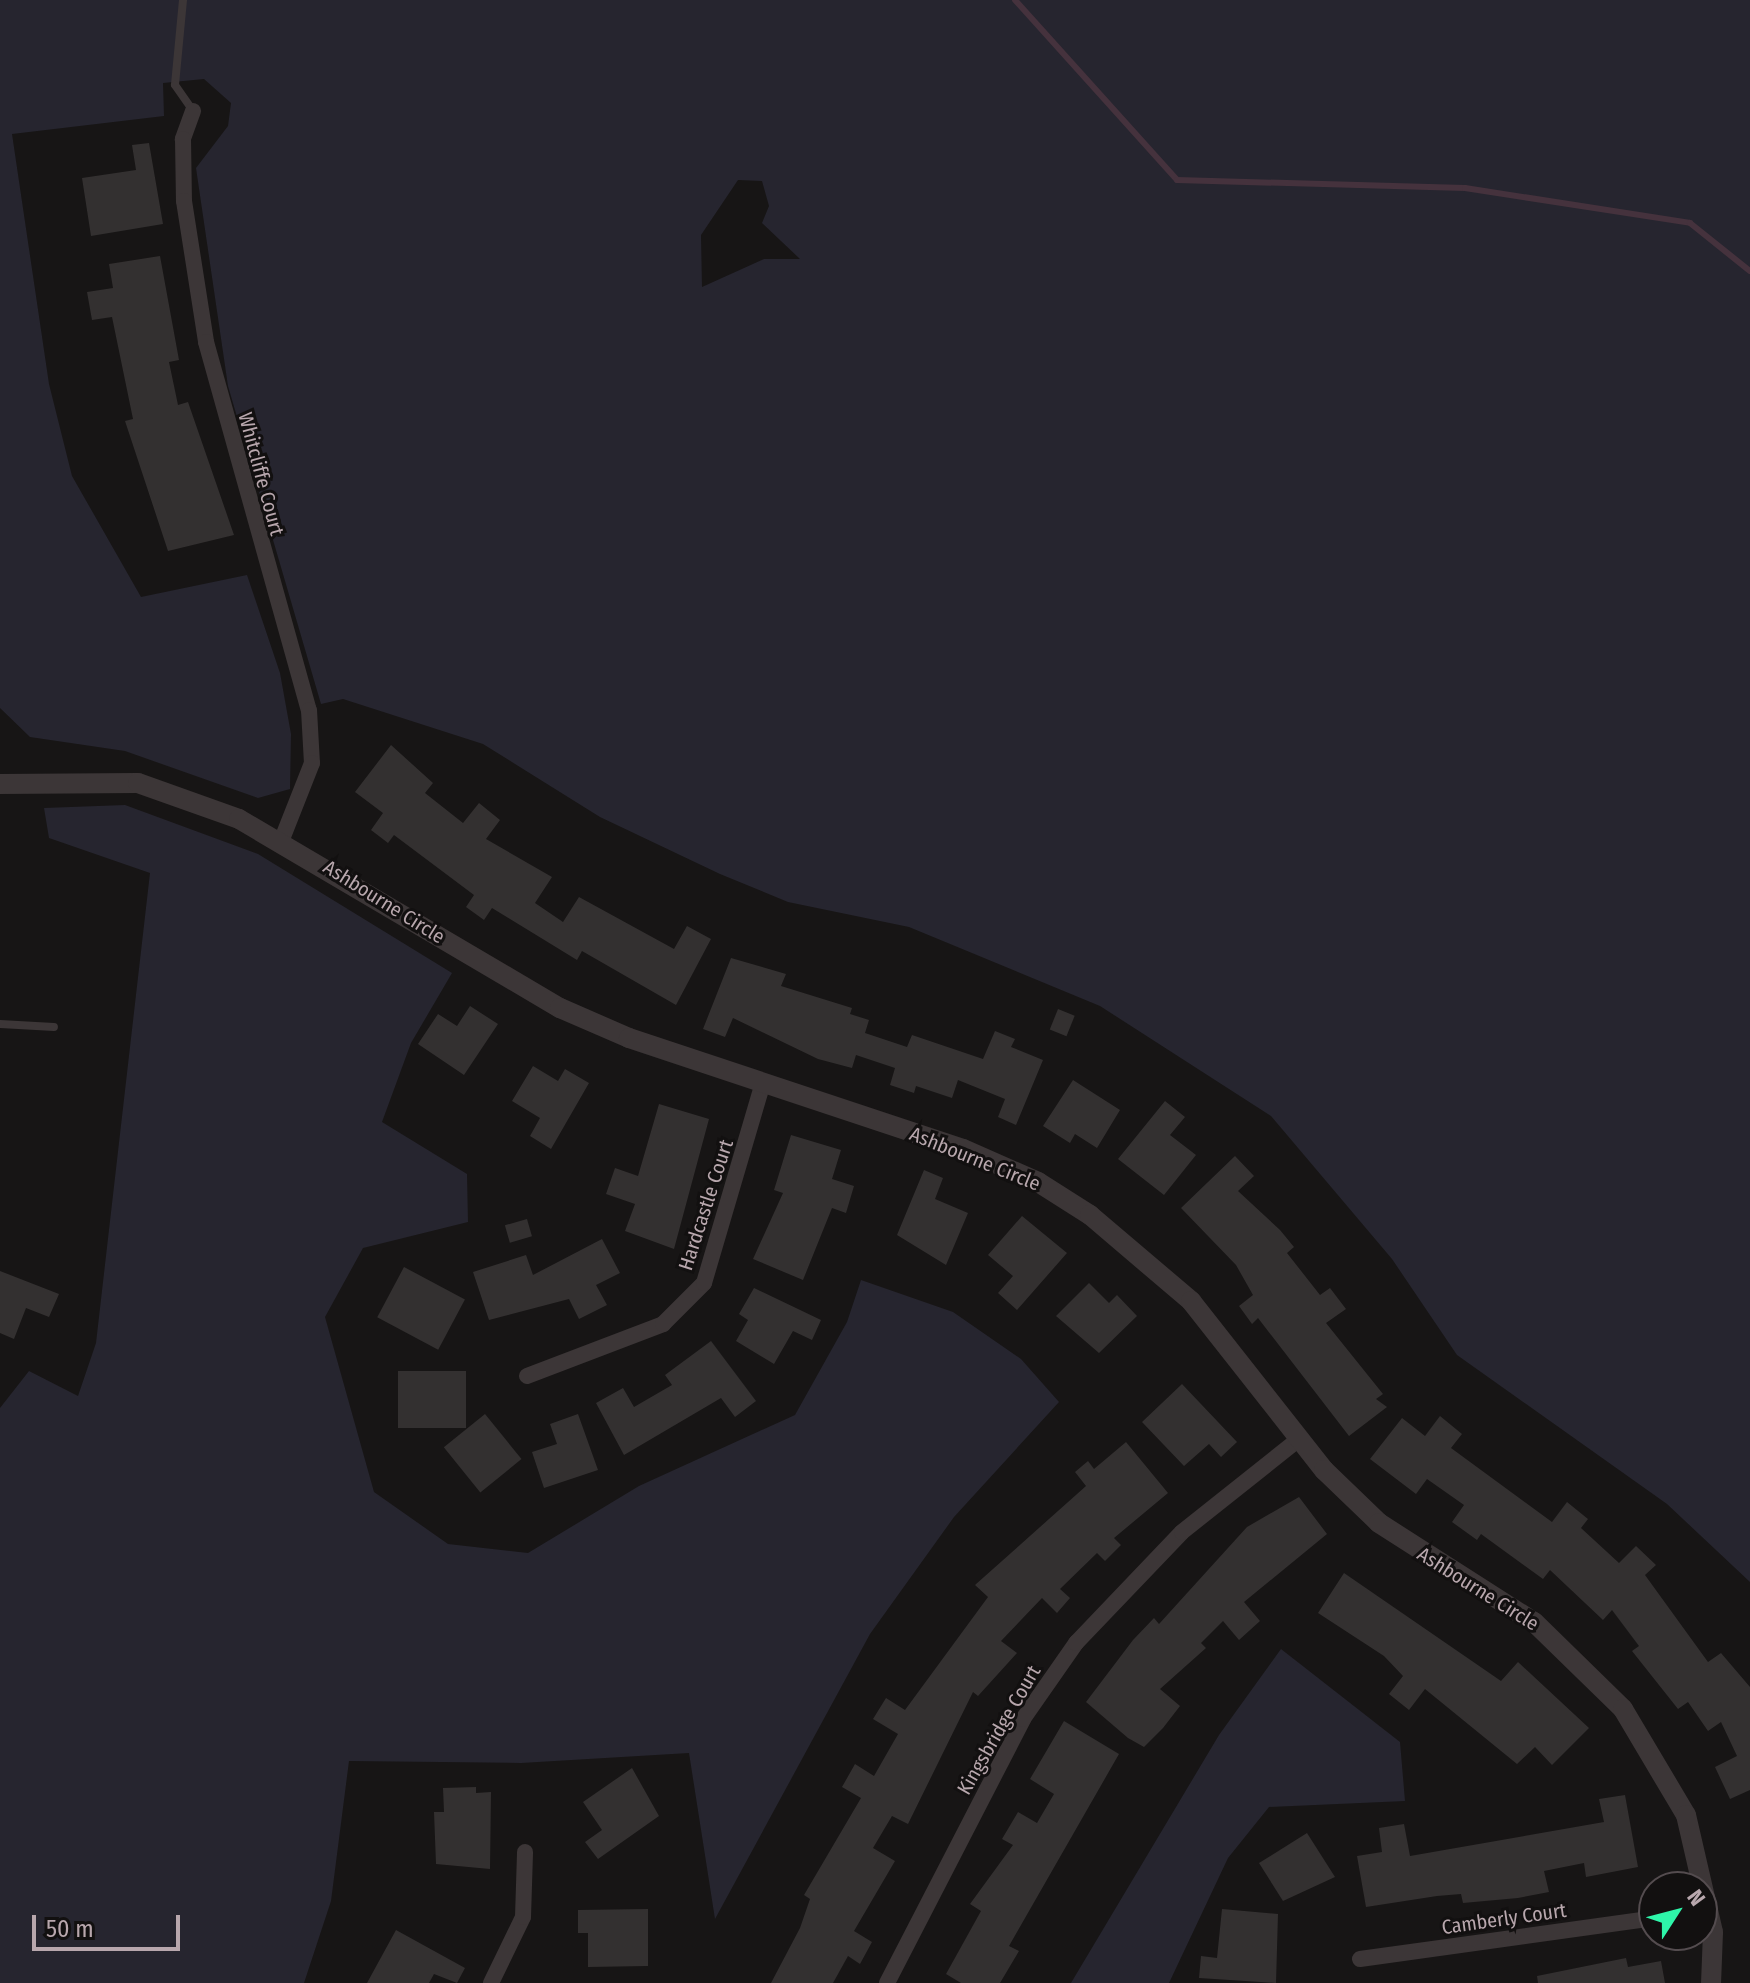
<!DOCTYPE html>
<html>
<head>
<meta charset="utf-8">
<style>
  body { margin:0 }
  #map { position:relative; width:1750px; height:1983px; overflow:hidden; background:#171515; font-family:"Fira Sans Condensed",sans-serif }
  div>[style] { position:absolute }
  .green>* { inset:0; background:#26252f }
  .stream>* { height:6px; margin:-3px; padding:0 3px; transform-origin:3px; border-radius:3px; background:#45323d }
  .building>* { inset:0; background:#333030; transform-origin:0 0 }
  .service>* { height:8px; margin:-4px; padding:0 4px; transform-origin:4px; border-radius:4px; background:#3c3637 }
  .minor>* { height:16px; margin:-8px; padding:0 8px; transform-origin:8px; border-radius:8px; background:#3c3637 }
  .tertiary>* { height:20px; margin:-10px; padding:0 10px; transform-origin:10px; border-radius:10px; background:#3c3637 }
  span { translate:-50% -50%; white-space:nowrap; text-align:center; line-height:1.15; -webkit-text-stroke:6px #121010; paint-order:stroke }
  .street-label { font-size:20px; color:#b8a7ad }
  .north { position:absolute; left:1638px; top:1871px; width:80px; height:80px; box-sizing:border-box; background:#121010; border:2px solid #544c4f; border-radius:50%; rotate:54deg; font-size:22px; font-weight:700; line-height:32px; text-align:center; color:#b8a7ad }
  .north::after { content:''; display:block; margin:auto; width:28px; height:36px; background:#2ef6aa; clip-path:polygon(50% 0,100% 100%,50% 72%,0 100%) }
  .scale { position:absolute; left:32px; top:1915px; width:148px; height:36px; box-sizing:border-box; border:4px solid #b8a7ad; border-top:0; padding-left:10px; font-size:24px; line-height:28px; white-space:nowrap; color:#b8a7ad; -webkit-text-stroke:6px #121010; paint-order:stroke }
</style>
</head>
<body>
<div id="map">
  <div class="green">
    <div style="clip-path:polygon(evenodd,0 0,1750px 0,1750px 1582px,1667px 1504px,1457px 1355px,1392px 1259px,1271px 1116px,1100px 1006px,909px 927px,788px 902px,720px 874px,600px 817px,483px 744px,343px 699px,321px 704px,228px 386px,196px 168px,228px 126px,231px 103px,204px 79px,163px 83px,164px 116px,12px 134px,49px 384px,72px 476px,141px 597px,247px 575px,280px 673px,291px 734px,290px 789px,258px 798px,125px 751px,30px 737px,0 708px,0 0,738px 180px,762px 181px,769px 206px,762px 223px,800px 259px,764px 259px,702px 287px,701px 235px,738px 180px)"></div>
    <div style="clip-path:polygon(125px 805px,258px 854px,452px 973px,411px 1043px,382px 1122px,467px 1174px,468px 1222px,363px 1248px,325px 1317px,374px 1492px,448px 1544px,528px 1553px,639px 1486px,795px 1415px,847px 1322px,861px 1280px,953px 1312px,1021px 1359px,1059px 1402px,954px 1517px,870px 1634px,715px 1919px,689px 1753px,521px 1763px,349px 1761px,331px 1901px,304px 1983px,0 1983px,0 1408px,29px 1371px,78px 1396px,96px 1343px,150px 873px,49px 838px,44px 808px)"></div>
    <div style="clip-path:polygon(1281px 1649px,1400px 1742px,1405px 1801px,1269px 1807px,1228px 1858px,1169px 1983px,1071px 1983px,1219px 1735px)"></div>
  </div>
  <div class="stream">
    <div style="left:1015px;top:0;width:242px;rotate:48deg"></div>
    <div style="left:1177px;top:180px;width:288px;rotate:1.6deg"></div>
    <div style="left:1465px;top:188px;width:228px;rotate:8.8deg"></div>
    <div style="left:1690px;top:223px;width:77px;rotate:38.7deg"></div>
  </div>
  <div class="building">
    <div style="clip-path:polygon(149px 143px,163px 224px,91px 236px,82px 178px,136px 170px,132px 145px)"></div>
    <div style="clip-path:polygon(160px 256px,179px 360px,169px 362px,178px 405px,188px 402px,234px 535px,168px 551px,125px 421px,133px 419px,112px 317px,92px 320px,87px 292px,113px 288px,109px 264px)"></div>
    <div style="clip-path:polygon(391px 745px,433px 783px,425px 793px,463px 823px,479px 803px,500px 820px,486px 839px,552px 877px,535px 903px,563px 922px,579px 897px,674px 949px,687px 926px,711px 939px,676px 1005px,582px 951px,577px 960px,492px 908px,484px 920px,466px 907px,474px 895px,394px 835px,388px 843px,371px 830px,383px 813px,355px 792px)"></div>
    <div style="clip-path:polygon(731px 958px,786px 974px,781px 986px,852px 1008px,850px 1014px,869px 1020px,865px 1033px,907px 1047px,912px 1035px,983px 1059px,995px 1031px,1015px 1039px,1011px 1047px,1043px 1060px,1016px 1125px,998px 1117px,1005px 1099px,958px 1080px,952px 1098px,916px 1086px,914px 1093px,890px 1085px,895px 1068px,856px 1055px,852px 1068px,818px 1059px,733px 1018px,725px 1037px,703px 1029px)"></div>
    <div style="clip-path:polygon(470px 1006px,498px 1024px,464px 1075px,418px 1044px,438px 1014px,457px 1026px)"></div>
    <div style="left:1058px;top:1009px;width:18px;height:22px;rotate:22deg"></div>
    <div style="clip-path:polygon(533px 1066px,558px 1081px,565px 1069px,589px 1083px,551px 1149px,530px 1136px,540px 1118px,512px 1101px)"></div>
    <div style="clip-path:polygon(1073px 1080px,1120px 1110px,1097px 1148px,1075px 1134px,1070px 1143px,1043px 1126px)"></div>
    <div style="clip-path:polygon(1165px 1101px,1185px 1117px,1170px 1135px,1196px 1155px,1164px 1195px,1118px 1159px)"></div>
    <div style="clip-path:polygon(659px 1104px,709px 1119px,674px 1249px,625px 1231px,635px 1204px,606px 1194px,615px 1168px,638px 1176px)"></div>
    <div style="clip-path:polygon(791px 1135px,841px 1150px,832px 1179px,854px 1186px,846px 1213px,832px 1208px,803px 1280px,753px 1259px,783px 1193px,774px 1190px)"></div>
    <div style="clip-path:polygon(1235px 1156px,1254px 1176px,1238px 1191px,1280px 1230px,1294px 1247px,1287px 1253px,1320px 1295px,1330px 1288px,1346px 1309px,1326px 1323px,1383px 1394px,1376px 1399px,1387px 1407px,1349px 1436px,1258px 1318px,1252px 1324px,1239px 1306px,1253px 1295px,1236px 1265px,1181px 1208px)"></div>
    <div style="clip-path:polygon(924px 1170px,943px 1178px,935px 1199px,968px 1213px,946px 1265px,897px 1235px)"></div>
    <div style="clip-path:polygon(1022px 1216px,1067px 1253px,1017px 1310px,998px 1293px,1013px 1276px,988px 1255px)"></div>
    <div style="left:527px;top:1219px;width:18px;height:23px;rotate:74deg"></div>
    <div style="clip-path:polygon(602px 1239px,620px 1273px,596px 1285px,607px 1305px,579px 1319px,569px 1299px,489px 1320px,473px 1272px,526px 1255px,533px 1275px)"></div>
    <div style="left:404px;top:1267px;width:69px;height:57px;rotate:28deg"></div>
    <div style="clip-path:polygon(0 1271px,59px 1294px,49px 1317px,26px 1308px,14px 1339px,0 1333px)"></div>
    <div style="clip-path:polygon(1089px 1283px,1109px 1303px,1117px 1295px,1137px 1316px,1099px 1353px,1056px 1316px)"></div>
    <div style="clip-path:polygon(754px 1288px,821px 1320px,812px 1340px,793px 1331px,774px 1364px,736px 1341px,748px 1320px,739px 1314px)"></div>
    <div style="clip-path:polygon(711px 1341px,756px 1401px,735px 1417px,721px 1398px,624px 1455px,596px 1403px,623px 1388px,634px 1407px,672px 1385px,665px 1375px)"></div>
    <div style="left:398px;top:1371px;width:68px;height:57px"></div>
    <div style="clip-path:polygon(1182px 1384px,1237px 1442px,1221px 1457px,1209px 1444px,1184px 1466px,1142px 1422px)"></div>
    <div style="left:485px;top:1414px;width:58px;height:53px;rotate:51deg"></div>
    <div style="clip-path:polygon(578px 1414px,598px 1470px,544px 1488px,532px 1452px,557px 1444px,550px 1424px)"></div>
    <div style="clip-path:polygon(1440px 1416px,1462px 1434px,1451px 1448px,1552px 1522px,1567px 1502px,1588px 1519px,1581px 1528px,1619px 1563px,1636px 1546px,1656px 1565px,1645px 1575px,1708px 1662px,1721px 1653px,1750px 1687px,1750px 1790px,1730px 1799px,1715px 1767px,1737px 1756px,1721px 1722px,1708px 1731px,1688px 1702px,1678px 1709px,1632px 1651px,1639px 1646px,1612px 1610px,1603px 1620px,1550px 1570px,1543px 1579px,1481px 1534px,1477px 1540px,1452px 1522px,1464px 1505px,1427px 1479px,1416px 1494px,1370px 1459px,1402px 1418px,1425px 1436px)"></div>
    <div style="clip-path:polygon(1126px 1442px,1168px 1493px,1114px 1538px,1121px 1545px,1105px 1561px,1097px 1553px,1060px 1589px,1070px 1598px,1057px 1613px,1042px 1598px,1001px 1641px,1017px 1653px,978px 1696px,973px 1692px,908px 1824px,892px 1816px,873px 1848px,895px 1861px,854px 1931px,872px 1942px,860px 1964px,848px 1956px,833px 1983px,771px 1983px,800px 1928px,810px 1899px,804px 1895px,861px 1798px,842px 1787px,855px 1764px,874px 1776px,898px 1734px,873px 1719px,886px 1698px,905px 1710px,988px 1597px,975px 1585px,1086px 1486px,1075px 1472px,1088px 1461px,1094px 1469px)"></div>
    <div style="clip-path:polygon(1299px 1497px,1327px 1534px,1244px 1602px,1260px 1621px,1239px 1640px,1223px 1621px,1201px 1643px,1206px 1648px,1160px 1689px,1180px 1706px,1163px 1728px,1144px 1747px,1128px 1738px,1086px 1702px,1133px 1640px,1154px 1618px,1159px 1624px,1247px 1527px)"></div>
    <div style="clip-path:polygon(1344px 1573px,1501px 1681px,1518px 1662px,1589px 1728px,1552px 1765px,1535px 1747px,1517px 1764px,1425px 1689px,1409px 1710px,1389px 1694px,1403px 1676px,1384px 1656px,1318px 1613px)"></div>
    <div style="clip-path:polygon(1064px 1721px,1119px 1754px,1009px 1946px,1019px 1951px,1000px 1983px,961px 1983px,946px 1974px,981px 1911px,970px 1904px,1013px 1845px,1002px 1839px,1018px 1812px,1037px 1823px,1054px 1794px,1030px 1779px)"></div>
    <div style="clip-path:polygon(632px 1768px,659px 1816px,598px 1859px,585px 1842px,602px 1830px,583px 1802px)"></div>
    <div style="clip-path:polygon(476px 1787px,476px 1793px,491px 1792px,490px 1869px,436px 1864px,434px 1812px,444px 1812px,443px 1788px)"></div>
    <div style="clip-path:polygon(1625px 1795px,1638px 1867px,1586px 1877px,1584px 1863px,1544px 1871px,1549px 1892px,1518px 1898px,1463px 1903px,1461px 1894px,1437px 1896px,1366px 1907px,1357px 1856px,1382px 1852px,1379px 1828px,1404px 1824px,1410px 1856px,1604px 1822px,1599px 1799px)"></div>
    <div style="clip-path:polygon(1307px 1833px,1335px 1877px,1283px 1901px,1259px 1863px)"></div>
    <div style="clip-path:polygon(648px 1909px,648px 1966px,588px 1967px,588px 1933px,578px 1933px,578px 1910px)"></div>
    <div style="clip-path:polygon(1222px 1909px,1278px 1914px,1276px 1983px,1199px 1978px,1201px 1956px,1217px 1958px)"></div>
    <div style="clip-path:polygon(396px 1930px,465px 1968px,457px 1983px,434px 1974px,429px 1983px,367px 1983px)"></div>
    <div style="clip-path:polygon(1626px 1958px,1628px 1967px,1661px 1961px,1665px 1983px,1538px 1983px,1537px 1976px)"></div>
  </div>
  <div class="service">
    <div style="left:183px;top:0;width:85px;rotate:95.4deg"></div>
    <div style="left:175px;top:85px;width:32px;rotate:55deg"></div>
    <div style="left:0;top:1024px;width:54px;rotate:3.2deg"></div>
  </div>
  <div class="minor">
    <div style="left:193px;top:111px;width:30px;rotate:110deg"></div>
    <div style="left:183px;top:139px;width:62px;rotate:89.1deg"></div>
    <div style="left:184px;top:201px;width:143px;rotate:81.1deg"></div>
    <div style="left:206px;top:342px;width:382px;rotate:74.4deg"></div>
    <div style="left:309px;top:710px;width:53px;rotate:86.8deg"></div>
    <div style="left:312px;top:763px;width:82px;rotate:111.5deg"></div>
    <div style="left:527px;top:1376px;width:146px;rotate:-20.9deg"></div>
    <div style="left:663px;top:1324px;width:58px;rotate:-45deg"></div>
    <div style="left:704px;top:1283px;width:209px;rotate:-73.6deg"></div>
    <div style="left:1360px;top:1959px;width:297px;rotate:-7.9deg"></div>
    <div style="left:491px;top:1983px;width:73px;rotate:-64.1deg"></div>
    <div style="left:523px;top:1917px;width:65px;rotate:-88.2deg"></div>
    <div style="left:887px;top:1983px;width:297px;rotate:-62.7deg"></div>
    <div style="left:1023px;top:1719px;width:93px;rotate:-55.1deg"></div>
    <div style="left:1076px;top:1643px;width:153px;rotate:-46.3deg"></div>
    <div style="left:1182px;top:1532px;width:151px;rotate:-38.5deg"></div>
  </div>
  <div class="tertiary">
    <div style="left:0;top:784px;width:138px;rotate:-0.4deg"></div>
    <div style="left:138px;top:783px;width:107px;rotate:19.6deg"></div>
    <div style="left:239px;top:819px;width:373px;rotate:30.5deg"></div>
    <div style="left:560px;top:1008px;width:75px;rotate:23.5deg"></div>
    <div style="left:629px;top:1038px;width:352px;rotate:18.4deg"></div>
    <div style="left:963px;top:1149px;width:82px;rotate:23.7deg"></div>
    <div style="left:1038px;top:1182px;width:62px;rotate:32.4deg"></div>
    <div style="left:1090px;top:1215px;width:133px;rotate:40.4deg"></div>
    <div style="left:1191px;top:1301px;width:215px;rotate:51.8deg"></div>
    <div style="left:1324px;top:1470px;width:76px;rotate:43.9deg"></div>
    <div style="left:1379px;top:1523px;width:184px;rotate:32.6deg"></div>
    <div style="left:1534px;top:1622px;width:124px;rotate:44.3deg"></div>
    <div style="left:1623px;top:1709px;width:123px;rotate:59.3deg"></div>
    <div style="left:1686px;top:1815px;width:120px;rotate:77deg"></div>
    <div style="left:1713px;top:1932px;width:51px;rotate:92.2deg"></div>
  </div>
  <div class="street-label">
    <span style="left:261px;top:474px;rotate:75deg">Whitcliffe Court</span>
    <span style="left:384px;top:902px;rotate:32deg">Ashbourne Circle</span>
    <span style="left:975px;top:1159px;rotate:22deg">Ashbourne Circle</span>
    <span style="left:706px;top:1205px;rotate:-72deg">Hardcastle Court</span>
    <span style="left:1478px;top:1589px;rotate:32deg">Ashbourne Circle</span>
    <span style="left:999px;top:1730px;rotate:-60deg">Kingsbridge Court</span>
    <span style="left:1504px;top:1919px;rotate:-8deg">Camberly Court</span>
  </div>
  <div class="north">N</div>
  <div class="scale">50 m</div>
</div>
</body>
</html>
